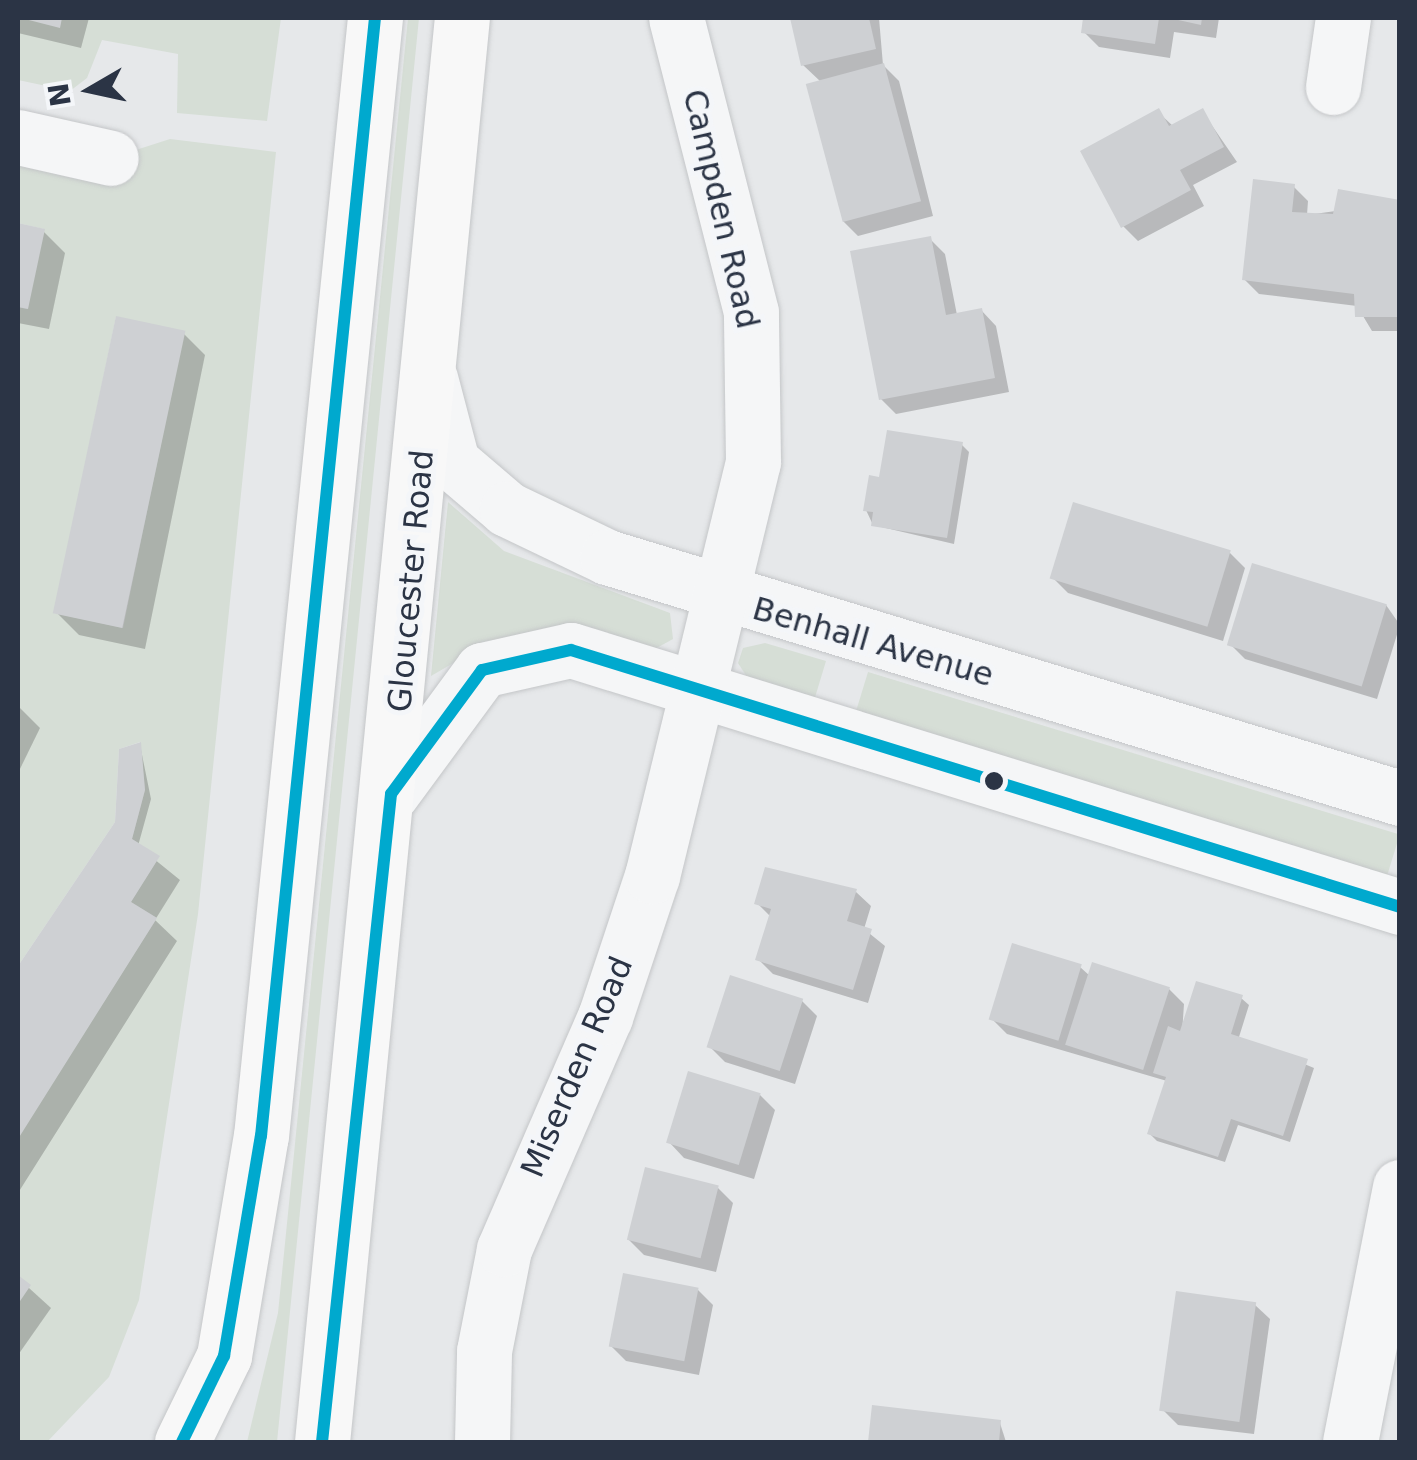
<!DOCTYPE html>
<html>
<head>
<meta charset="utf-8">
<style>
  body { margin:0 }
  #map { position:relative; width:1417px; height:1460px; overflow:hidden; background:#e6e8ea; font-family:"DejaVu Sans",sans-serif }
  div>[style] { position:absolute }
  .green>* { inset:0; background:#d6ded6; transform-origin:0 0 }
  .shadow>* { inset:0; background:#0003 }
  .building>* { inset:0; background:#ced0d3; transform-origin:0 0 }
  .roads { filter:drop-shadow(0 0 2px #c4c6c8) drop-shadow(0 0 2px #c4c6c8) }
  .minor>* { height:55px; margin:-27.5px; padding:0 27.5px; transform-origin:27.5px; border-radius:27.5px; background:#f5f6f7 }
  .highway>* { height:55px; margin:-27.5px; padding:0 27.5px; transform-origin:27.5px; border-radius:27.5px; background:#f8f8f8 }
  .bus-1>* { height:12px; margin:-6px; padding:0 6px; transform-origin:6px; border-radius:6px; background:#00a9ce }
  .dots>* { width:28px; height:28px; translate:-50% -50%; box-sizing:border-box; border:5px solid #f4f6f9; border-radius:50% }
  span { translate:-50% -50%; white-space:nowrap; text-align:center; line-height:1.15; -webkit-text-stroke:10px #f4f6f9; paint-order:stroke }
  .street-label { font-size:32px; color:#2b3445 }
  .frame { position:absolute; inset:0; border:20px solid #2b3445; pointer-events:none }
  .north { position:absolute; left:40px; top:40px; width:100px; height:100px; -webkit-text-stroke:8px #f4f6f9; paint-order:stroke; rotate:261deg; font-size:28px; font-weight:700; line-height:40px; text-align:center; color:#2b3445 }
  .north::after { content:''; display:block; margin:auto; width:35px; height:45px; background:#2b3445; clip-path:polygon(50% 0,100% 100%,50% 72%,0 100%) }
</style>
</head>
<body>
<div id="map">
  <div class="green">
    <div style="clip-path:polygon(18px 18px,281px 18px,267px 121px,177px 113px,178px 54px,102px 40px,87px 78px,70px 91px,18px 80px)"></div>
    <div style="clip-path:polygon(408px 18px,419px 18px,277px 1442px,247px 1442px,278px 1313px)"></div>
    <div style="clip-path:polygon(evenodd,18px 137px,111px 158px,170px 139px,276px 152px,198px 914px,139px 1300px,109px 1377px,47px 1442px,18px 1442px,18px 1137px,157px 918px,131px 902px,159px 857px,132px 839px,145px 790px,140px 742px,119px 749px,115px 822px,18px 966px,18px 307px,27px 309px,44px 229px,18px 223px,18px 137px,116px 317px,184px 332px,123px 628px,54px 613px,116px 317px)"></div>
    <div style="clip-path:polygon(448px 502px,504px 551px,670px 613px,673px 639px,653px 650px,486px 644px,431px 676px)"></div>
    <div style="clip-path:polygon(765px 643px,826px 661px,813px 704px,752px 685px,738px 663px,743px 648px)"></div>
    <div style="left:868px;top:672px;width:556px;height:47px;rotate:17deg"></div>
  </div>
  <div class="shadow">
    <div style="clip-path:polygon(18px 18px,89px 18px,81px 48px,18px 33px)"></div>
    <div style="clip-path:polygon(792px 18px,879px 18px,883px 65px,899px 81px,933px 216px,858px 236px,843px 221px,821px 82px,803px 65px)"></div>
    <div style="clip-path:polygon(1086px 18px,1219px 18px,1216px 38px,1174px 32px,1170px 58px,1099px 47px,1084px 32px)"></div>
    <div style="clip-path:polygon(1202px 111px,1237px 162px,1193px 185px,1204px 206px,1138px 241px,1123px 226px,1158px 112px,1174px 127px)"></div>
    <div style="clip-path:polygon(1293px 186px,1308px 201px,1307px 215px,1400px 202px,1400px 331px,1372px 331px,1357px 306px,1259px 294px,1244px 279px)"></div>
    <div style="clip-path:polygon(18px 226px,43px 231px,65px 253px,49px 329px,18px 323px)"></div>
    <div style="clip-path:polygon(930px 239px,945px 254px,957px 315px,981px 310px,996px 326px,1009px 392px,896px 414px,881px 399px)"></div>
    <div style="clip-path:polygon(183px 333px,205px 355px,145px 649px,79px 635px,57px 613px)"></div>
    <div style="clip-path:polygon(962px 445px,969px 452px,954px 544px,873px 525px,866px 510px,881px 479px)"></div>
    <div style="clip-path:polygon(1230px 553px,1245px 568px,1223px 641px,1068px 593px,1053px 578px)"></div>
    <div style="clip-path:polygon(1386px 605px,1400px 625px,1377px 699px,1245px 659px,1230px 644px)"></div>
    <div style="clip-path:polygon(18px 706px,40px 728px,18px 773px)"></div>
    <div style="clip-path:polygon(140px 745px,151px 799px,138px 846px,180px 880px,155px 920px,177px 941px,18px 1193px,18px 974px,115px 828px)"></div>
    <div style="clip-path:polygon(856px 892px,871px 906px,864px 929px,885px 946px,868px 1003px,773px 974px,758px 959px,771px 917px,757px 903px)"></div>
    <div style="clip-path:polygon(1080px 967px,1090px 976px,1169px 989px,1184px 1004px,1182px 1034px,1241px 998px,1249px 1005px,1239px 1037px,1314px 1068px,1290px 1142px,1238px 1125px,1225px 1162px,1157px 1141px,1150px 1134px,1167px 1081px,1007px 1034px,992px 1019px)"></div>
    <div style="clip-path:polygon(802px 1001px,817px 1016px,795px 1084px,725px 1062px,710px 1047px)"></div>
    <div style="clip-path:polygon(760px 1095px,775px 1110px,754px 1179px,684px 1158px,669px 1142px)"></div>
    <div style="clip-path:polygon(718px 1188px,733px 1203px,716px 1272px,644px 1255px,629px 1240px)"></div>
    <div style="clip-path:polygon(18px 1278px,51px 1308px,18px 1355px)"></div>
    <div style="clip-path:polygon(698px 1290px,713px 1305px,699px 1375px,626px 1361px,611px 1346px)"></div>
    <div style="clip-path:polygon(1254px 1304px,1270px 1319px,1254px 1434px,1178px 1425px,1163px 1410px)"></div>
    <div style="clip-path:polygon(874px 1408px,1000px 1423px,1006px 1442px,870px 1442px)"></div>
  </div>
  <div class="building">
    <div style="clip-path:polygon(21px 18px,62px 18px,60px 28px)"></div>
    <div style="clip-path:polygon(790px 18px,869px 18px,876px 49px,801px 66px)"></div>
    <div style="clip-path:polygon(1083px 18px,1159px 18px,1155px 44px,1081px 33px)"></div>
    <div style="clip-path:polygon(1169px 18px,1202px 18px,1201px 25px)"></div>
    <div style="left:884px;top:63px;width:143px;height:81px;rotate:75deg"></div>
    <div style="clip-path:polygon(1159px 108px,1169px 126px,1203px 108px,1224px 147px,1180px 170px,1191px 190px,1121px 228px,1080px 151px)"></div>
    <div style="clip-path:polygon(1253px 179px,1295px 184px,1292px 212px,1333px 214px,1338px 189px,1400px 200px,1400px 317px,1355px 317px,1354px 294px,1242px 280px)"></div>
    <div style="clip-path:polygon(18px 223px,45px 229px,28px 309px,18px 307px)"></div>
    <div style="clip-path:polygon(931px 236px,946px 315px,982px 308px,995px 378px,879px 400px,850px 251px)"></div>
    <div style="left:116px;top:316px;width:71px;height:304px;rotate:12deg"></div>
    <div style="clip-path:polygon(887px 430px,963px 442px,947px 538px,871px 526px,873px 512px,863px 511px,869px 475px,879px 477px)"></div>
    <div style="left:1073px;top:502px;width:165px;height:80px;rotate:17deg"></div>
    <div style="left:1252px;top:563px;width:141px;height:86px;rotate:17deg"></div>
    <div style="clip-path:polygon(141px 742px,145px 790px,132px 839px,160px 856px,131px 902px,157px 918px,18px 1139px,18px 966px,115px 822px,119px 749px)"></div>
    <div style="clip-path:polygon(765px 867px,857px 889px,847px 921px,872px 929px,853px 990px,755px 960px,771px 909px,754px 904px)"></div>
    <div style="left:1012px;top:943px;width:73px;height:80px;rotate:17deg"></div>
    <div style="left:1092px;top:962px;width:82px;height:87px;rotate:18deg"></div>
    <div style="left:730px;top:975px;width:77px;height:76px;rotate:18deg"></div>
    <div style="clip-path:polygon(1196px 981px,1243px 995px,1231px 1034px,1308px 1059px,1283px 1136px,1231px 1119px,1218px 1157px,1147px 1134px,1166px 1077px,1153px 1073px,1168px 1026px,1180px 1031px)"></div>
    <div style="left:688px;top:1071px;width:76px;height:75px;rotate:17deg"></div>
    <div style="left:645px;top:1167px;width:76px;height:75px;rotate:14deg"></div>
    <div style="left:623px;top:1273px;width:77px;height:75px;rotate:11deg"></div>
    <div style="clip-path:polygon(18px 1275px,31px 1285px,18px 1304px)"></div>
    <div style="left:1176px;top:1291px;width:81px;height:121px;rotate:8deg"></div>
    <div style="clip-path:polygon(872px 1405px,1001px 1420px,999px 1442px,868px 1442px)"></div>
  </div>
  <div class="roads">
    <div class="minor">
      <div style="left:1333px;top:87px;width:70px;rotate:-81.8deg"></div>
      <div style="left:18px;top:137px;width:95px;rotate:12.7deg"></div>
      <div style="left:430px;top:378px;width:87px;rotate:75.3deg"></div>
      <div style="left:452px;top:462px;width:72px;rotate:40.5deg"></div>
      <div style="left:507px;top:509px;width:111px;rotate:25.6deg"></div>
      <div style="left:607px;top:557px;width:829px;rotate:16.9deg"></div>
      <div style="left:391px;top:794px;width:154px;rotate:-53.7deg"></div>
      <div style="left:482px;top:670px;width:91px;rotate:-12.7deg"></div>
      <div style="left:571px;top:650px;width:868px;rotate:17.22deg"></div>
      <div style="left:482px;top:1442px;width:91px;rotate:-88.7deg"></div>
      <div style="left:484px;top:1351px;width:104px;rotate:-78.9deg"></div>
      <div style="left:504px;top:1249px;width:253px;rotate:-66.5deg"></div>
      <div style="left:605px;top:1017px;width:149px;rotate:-71.6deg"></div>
      <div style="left:652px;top:876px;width:426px;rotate:-76.3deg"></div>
      <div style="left:753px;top:462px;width:150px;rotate:-90.8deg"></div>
      <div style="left:751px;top:312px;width:303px;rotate:-104.3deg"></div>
      <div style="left:1350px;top:1442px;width:260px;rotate:-78.9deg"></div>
    </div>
    <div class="highway">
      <div style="left:182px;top:1442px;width:96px;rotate:-64deg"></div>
      <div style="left:224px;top:1356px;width:223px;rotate:-80.5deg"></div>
      <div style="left:261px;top:1136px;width:1124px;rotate:-84.18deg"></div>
      <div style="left:322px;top:1442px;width:1431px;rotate:-84.39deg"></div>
    </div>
  </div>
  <div class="bus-1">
    <div style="left:182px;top:1442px;width:96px;rotate:-64deg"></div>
    <div style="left:224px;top:1356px;width:223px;rotate:-80.5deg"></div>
    <div style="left:261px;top:1136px;width:1124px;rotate:-84.18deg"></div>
    <div style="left:322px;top:1442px;width:652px;rotate:-83.92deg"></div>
    <div style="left:391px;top:794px;width:154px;rotate:-53.7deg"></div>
    <div style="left:482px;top:670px;width:91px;rotate:-12.7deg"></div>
    <div style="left:571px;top:650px;width:868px;rotate:17.22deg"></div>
  </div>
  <div class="dots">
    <div style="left:994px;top:781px;background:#2b3445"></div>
  </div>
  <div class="street-label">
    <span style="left:721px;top:209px;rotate:77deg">Campden Road</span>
    <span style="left:411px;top:581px;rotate:-85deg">Gloucester Road</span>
    <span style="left:873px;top:642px;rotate:16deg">Benhall Avenue</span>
    <span style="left:577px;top:1067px;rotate:-67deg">Miserden Road</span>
  </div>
  <div class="frame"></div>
  <div class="north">N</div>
</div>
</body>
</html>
